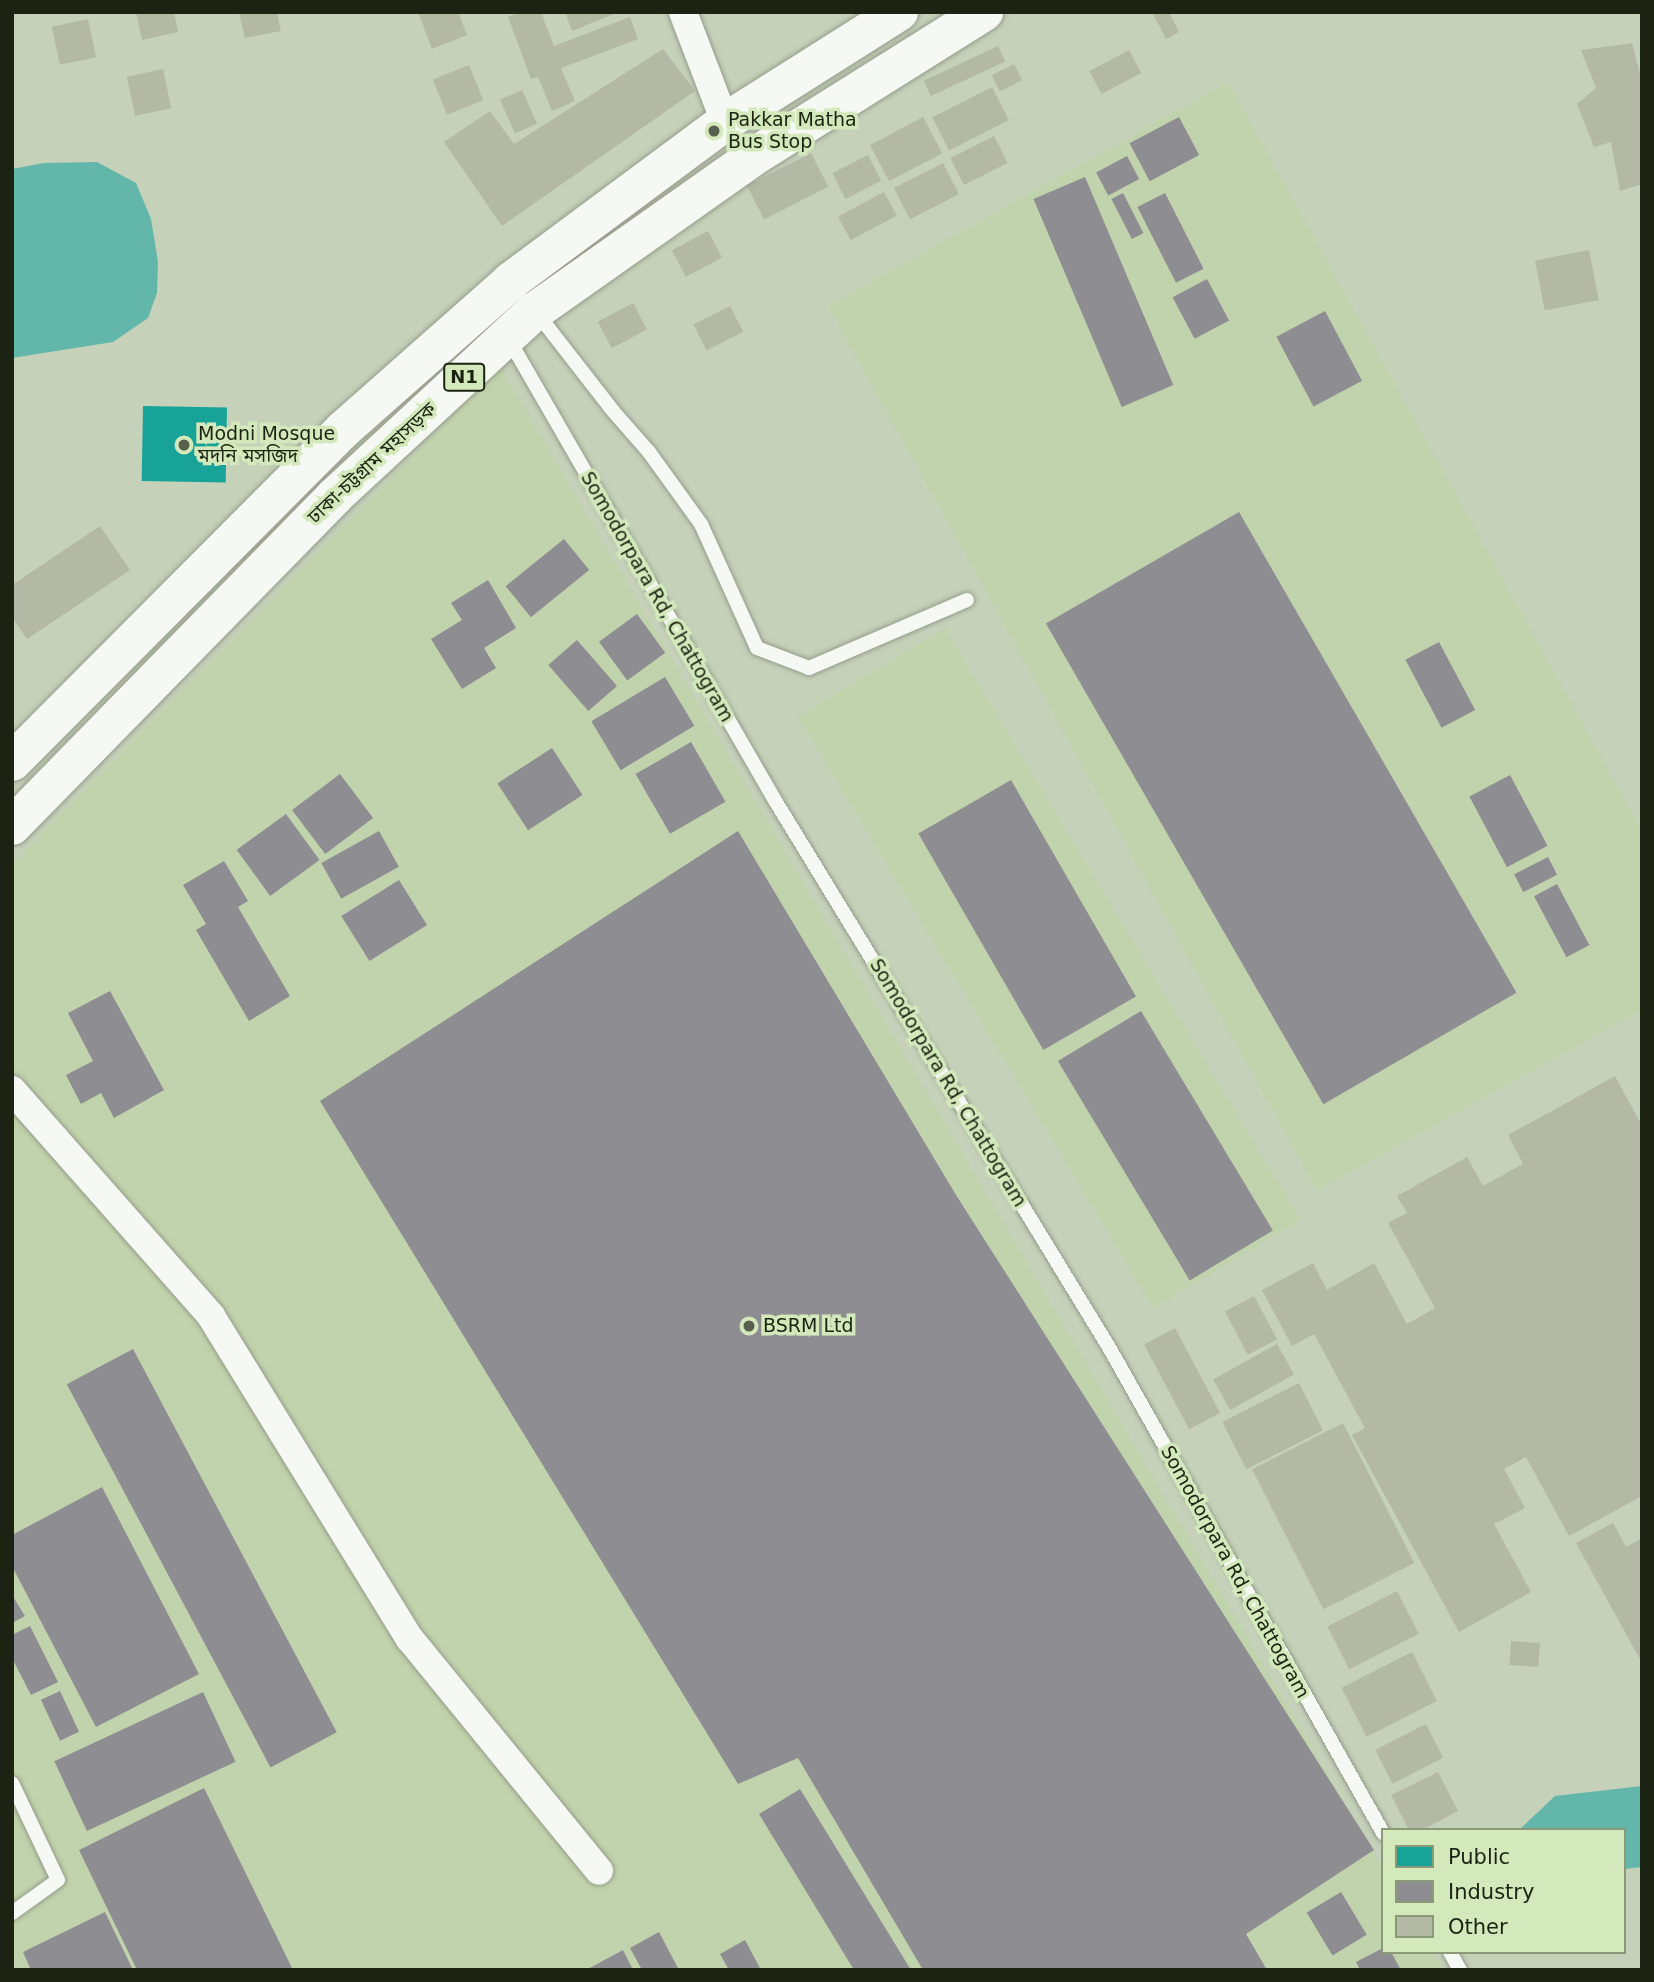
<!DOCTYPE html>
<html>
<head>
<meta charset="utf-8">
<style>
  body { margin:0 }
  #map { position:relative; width:1654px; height:1982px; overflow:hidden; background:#c5d1b9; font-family:"DejaVu Sans","Noto Sans Bengali",sans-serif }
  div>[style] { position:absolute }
  .built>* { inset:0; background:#c1d3ac; transform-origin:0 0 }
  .water>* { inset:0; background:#62b7aa }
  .public>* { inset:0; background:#17a398; transform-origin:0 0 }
  .industry>* { inset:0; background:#8d8d92; transform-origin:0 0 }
  .building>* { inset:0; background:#b3b9a5; transform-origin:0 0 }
  .roads { filter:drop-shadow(0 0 2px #949c8a) drop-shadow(0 0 2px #949c8a) }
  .lane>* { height:14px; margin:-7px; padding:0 7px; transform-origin:7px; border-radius:7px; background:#f6f8f4 }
  .street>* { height:28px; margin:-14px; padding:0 14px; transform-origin:14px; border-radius:14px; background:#f6f8f4 }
  .highway>* { height:38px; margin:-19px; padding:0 19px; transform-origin:19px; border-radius:19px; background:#f6f8f4 }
  .dots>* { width:19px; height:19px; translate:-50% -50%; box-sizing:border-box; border:4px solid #d3e8bb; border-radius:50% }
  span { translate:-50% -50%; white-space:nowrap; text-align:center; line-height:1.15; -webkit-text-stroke:7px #d3e8bb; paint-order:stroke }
  .shield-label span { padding:2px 5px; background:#d3e8bb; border:2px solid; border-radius:5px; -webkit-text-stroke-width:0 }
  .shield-label { font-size:18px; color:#1c2313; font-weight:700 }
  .poi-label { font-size:19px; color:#1c2313 }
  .left { translate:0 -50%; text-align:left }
  .street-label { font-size:19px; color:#1c2313 }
  .frame { position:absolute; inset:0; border:14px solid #1c2313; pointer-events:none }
  .legend { position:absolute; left:1381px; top:1828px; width:245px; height:126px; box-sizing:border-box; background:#d3e8bb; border:2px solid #8a9978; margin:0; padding:9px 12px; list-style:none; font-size:21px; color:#1c2313 }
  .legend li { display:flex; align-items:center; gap:14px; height:35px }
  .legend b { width:35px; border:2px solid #8a9978 }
</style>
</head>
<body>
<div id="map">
  <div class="built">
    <div style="clip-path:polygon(1228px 82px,1642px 831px,1642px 1010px,1317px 1191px,828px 306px)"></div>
    <div style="clip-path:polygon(500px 367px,1383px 1868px,1383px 1952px,1432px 1952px,1443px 1970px,19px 1970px,12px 1958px,12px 864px)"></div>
    <div style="left:945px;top:628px;width:690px;height:172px;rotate:59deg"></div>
  </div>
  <div class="water">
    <div style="clip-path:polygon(97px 162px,136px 183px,151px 219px,158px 262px,157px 293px,148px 318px,113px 342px,12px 358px,12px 169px,44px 163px)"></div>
    <div style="clip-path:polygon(1642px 1786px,1642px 1867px,1624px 1869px,1624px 1830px,1519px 1830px,1555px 1796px)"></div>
  </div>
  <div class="public">
    <div style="left:143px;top:406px;width:84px;height:75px;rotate:1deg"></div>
  </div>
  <div class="industry">
    <div style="left:1179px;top:117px;width:43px;height:56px;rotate:62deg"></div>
    <div style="left:1127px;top:156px;width:26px;height:35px;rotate:62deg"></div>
    <div style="left:1085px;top:177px;width:226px;height:56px;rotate:67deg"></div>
    <div style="left:1123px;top:193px;width:45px;height:13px;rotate:63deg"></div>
    <div style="left:1165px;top:193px;width:85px;height:31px;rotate:63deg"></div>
    <div style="left:1207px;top:279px;width:47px;height:39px;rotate:62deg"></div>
    <div style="left:1325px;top:311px;width:79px;height:55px;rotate:62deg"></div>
    <div style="left:1239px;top:512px;width:555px;height:223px;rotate:60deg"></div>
    <div style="left:564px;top:539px;width:40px;height:75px;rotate:51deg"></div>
    <div style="clip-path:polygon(488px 580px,516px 628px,484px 648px,496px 668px,462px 689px,431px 639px,462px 620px,451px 603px)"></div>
    <div style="left:637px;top:614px;width:48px;height:47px;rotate:54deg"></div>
    <div style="left:577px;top:640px;width:61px;height:38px;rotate:49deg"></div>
    <div style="left:1439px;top:642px;width:77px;height:38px;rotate:62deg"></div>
    <div style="left:665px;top:677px;width:57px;height:86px;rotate:59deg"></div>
    <div style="left:691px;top:742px;width:69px;height:64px;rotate:60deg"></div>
    <div style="left:552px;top:748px;width:56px;height:65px;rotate:57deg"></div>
    <div style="left:340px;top:774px;width:55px;height:60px;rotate:53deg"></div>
    <div style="left:1510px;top:775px;width:80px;height:46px;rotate:62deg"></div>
    <div style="left:1011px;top:780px;width:250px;height:107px;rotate:60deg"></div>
    <div style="left:286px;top:814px;width:57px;height:61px;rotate:54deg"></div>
    <div style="left:379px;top:831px;width:41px;height:66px;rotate:61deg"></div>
    <div style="clip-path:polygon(738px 831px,956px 1195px,1374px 1850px,1246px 1934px,1267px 1970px,923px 1970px,798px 1758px,738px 1784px,320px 1101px)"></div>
    <div style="left:1548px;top:857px;width:20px;height:38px;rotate:63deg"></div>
    <div style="clip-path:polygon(224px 861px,248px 901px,238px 907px,290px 996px,249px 1021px,196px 930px,206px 924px,183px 885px)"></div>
    <div style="left:399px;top:880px;width:53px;height:68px;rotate:58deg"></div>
    <div style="left:1557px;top:884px;width:69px;height:26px;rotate:62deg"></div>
    <div style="clip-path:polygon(110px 991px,164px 1090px,114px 1118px,101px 1093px,81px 1104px,66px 1075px,93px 1061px,68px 1013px)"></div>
    <div style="left:1141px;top:1011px;width:256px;height:97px;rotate:59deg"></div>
    <div style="left:133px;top:1349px;width:434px;height:75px;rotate:62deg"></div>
    <div style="clip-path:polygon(102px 1487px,199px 1674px,96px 1727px,12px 1566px,12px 1535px)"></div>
    <div style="clip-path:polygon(12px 1595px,25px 1616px,12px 1623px)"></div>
    <div style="clip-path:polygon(30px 1626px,58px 1682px,31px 1695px,12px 1658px,12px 1635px)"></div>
    <div style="left:60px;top:1691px;width:45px;height:21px;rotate:65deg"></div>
    <div style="left:203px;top:1692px;width:77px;height:164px;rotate:65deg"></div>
    <div style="clip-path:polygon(204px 1788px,293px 1970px,137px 1970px,79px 1850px)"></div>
    <div style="clip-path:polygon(800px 1789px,911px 1970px,854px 1970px,759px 1814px)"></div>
    <div style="left:1341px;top:1892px;width:50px;height:40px;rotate:59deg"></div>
    <div style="clip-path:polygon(105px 1912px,133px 1970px,31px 1970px,23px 1952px)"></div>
    <div style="clip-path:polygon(659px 1932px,679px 1970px,642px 1970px,630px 1948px)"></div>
    <div style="clip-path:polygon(745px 1940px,761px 1970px,729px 1970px,720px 1954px)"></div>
    <div style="clip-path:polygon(1383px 1948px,1383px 1952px,1391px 1952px,1401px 1970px,1360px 1970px,1356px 1962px)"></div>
    <div style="clip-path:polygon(623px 1950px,633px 1970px,586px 1970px)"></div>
  </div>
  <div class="building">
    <div style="clip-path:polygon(136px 12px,174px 12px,178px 32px,142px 40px)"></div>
    <div style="clip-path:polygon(239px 12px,277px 12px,281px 31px,245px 38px)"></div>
    <div style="clip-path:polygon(418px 12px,458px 12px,467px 35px,432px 49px)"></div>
    <div style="clip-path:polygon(521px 12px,541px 12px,554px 46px,630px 17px,638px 39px,561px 68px,575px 101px,552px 111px,538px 77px,531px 79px,508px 17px)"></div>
    <div style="clip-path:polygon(565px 12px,618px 12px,572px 31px)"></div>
    <div style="clip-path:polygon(1152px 12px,1169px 12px,1179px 32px,1166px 39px)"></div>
    <div style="left:88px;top:19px;width:39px;height:37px;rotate:78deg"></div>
    <div style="clip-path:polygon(1632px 43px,1642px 81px,1642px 184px,1620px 191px,1611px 142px,1594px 147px,1577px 104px,1596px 88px,1581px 50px)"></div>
    <div style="left:998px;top:46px;width:17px;height:82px;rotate:65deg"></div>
    <div style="clip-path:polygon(663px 49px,695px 91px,502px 226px,444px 142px,490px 111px,514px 144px)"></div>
    <div style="left:1129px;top:50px;width:26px;height:45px;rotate:62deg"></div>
    <div style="left:1014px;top:64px;width:18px;height:25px;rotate:63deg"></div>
    <div style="left:469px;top:65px;width:38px;height:39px;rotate:68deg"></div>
    <div style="left:163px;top:69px;width:40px;height:37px;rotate:78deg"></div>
    <div style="left:992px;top:87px;width:37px;height:67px;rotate:63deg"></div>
    <div style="left:522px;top:90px;width:37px;height:24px;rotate:66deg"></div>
    <div style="left:923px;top:117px;width:41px;height:60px;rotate:62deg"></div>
    <div style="left:994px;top:136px;width:30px;height:49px;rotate:63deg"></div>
    <div style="left:811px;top:153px;width:38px;height:72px;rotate:63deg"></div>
    <div style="left:868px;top:155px;width:29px;height:40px;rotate:63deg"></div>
    <div style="left:943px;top:163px;width:35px;height:55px;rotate:63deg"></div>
    <div style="left:884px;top:192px;width:27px;height:52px;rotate:62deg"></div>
    <div style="left:708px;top:231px;width:30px;height:41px;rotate:62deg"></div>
    <div style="left:1589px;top:250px;width:51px;height:55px;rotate:79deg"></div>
    <div style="left:633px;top:303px;width:30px;height:40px;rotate:62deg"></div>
    <div style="left:730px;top:306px;width:29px;height:41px;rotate:63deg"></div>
    <div style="clip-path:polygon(100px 526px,130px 570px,27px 639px,12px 617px,12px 585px)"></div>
    <div style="clip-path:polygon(1615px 1076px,1642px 1126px,1642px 1496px,1569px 1536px,1526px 1457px,1504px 1469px,1525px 1508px,1494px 1524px,1531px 1592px,1459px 1632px,1352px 1435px,1365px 1428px,1314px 1334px,1292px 1346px,1262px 1290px,1313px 1263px,1327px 1290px,1374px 1263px,1407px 1324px,1435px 1308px,1388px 1223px,1407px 1213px,1397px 1196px,1467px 1157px,1483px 1186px,1523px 1164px,1508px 1135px)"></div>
    <div style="left:1254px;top:1296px;width:49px;height:33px;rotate:62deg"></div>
    <div style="left:1175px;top:1328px;width:96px;height:35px;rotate:62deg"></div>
    <div style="left:1277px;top:1344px;width:35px;height:73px;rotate:61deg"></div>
    <div style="left:1299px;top:1383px;width:53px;height:86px;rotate:63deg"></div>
    <div style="left:1343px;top:1423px;width:157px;height:102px;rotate:63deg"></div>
    <div style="clip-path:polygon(1613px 1523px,1626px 1547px,1642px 1538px,1642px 1663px,1576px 1543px)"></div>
    <div style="left:1397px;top:1591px;width:48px;height:78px;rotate:63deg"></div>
    <div style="left:1511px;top:1641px;width:29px;height:24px;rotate:4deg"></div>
    <div style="left:1412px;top:1652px;width:55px;height:79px;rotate:63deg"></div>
    <div style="left:1426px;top:1724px;width:38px;height:57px;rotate:63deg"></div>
    <div style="clip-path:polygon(1438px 1772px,1458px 1811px,1422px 1830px,1409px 1830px,1391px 1795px)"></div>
  </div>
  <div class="roads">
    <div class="lane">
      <div style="left:536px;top:312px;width:125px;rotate:52.1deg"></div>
      <div style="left:613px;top:411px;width:55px;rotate:48.7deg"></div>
      <div style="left:649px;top:452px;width:89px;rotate:54.2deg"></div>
      <div style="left:701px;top:524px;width:136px;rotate:65.7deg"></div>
      <div style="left:757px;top:648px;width:56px;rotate:21deg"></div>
      <div style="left:809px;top:668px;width:172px;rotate:-23.3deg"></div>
      <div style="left:508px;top:338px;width:536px;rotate:59.99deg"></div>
      <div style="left:776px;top:802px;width:641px;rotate:58.59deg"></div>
      <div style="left:1110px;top:1349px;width:556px;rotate:60.57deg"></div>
      <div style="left:12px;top:1783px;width:107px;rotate:64.6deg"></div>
      <div style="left:58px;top:1880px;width:57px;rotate:144.3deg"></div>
      <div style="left:1450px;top:1952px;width:21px;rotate:61deg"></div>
    </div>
    <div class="street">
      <div style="left:683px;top:12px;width:118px;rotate:69.1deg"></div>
      <div style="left:12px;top:1090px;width:301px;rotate:48.6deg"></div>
      <div style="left:211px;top:1316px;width:379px;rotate:58.4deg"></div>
      <div style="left:410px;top:1639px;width:299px;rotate:50.8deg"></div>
    </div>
    <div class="highway">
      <div style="left:12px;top:762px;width:470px;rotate:-45.1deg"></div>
      <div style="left:344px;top:429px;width:223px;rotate:-41.5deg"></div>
      <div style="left:511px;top:281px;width:267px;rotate:-36.6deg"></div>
      <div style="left:725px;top:122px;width:206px;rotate:-32.3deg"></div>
      <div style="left:12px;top:826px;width:462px;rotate:-45.6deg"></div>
      <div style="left:335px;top:496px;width:272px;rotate:-42.8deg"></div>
      <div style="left:535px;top:311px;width:267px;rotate:-35.2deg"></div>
      <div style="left:753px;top:157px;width:273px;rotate:-32.1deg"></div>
    </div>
  </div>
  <div class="dots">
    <div style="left:714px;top:131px;background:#57604d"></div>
    <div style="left:184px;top:445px;background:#57604d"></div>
    <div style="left:749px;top:1326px;background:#57604d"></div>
  </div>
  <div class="shield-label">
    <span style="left:464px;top:377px">N1</span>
  </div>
  <div class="poi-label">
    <span class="left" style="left:728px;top:131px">Pakkar Matha<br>Bus Stop</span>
    <span class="left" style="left:198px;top:445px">Modni Mosque<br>মদনি মসজিদ</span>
    <span class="left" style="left:763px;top:1326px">BSRM Ltd</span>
  </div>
  <div class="street-label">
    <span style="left:372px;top:463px;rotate:-43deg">ঢাকা-চট্টগ্রাম মহাসড়ক</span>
    <span style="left:657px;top:597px;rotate:60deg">Somodorpara Rd, Chattogram</span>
    <span style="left:948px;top:1083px;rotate:59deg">Somodorpara Rd, Chattogram</span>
    <span style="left:1235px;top:1572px;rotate:61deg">Somodorpara Rd, Chattogram</span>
  </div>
  <div class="frame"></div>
  <ul class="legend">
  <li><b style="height:19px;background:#17a398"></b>Public</li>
  <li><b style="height:19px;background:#8d8d92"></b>Industry</li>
  <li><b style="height:19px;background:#b3b9a5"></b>Other</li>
  </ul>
</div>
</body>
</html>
